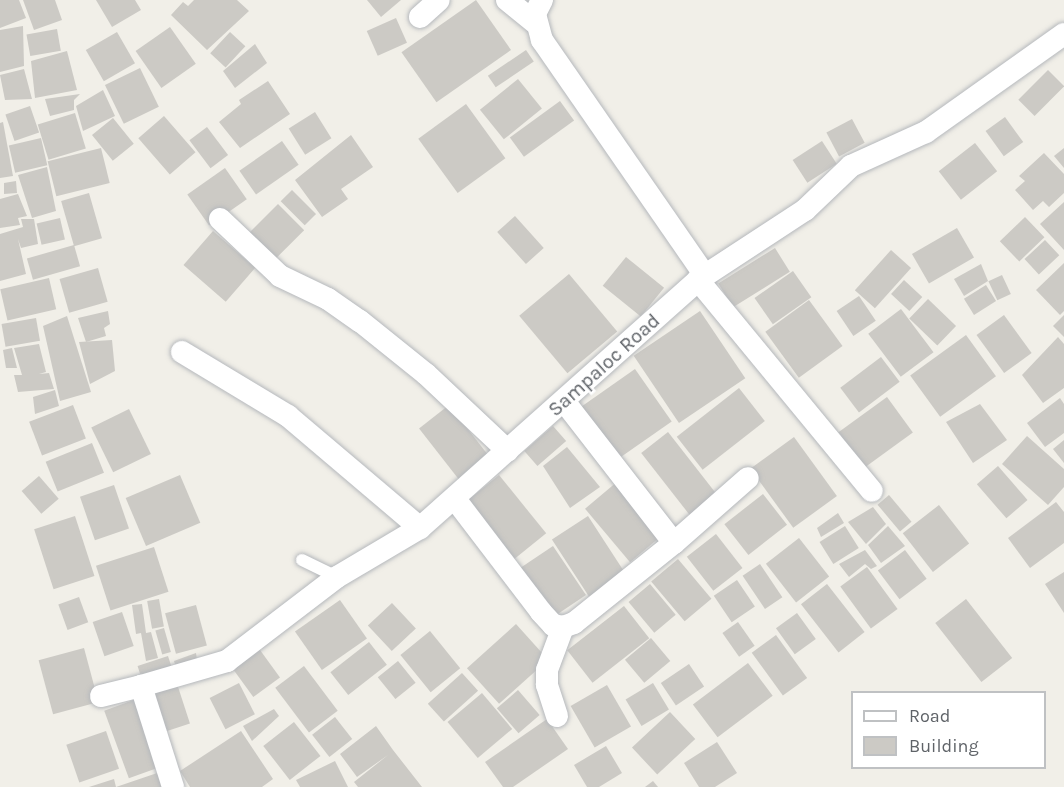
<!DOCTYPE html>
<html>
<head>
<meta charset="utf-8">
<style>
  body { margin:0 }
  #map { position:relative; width:1064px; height:787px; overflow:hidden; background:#f1efe8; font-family:Karla,sans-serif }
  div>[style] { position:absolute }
  .building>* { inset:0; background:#cccac5; transform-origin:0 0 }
  .roads { filter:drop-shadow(0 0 2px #b5b8bc) drop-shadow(0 0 2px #b5b8bc) }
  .lane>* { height:12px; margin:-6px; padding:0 6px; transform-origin:6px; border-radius:6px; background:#fff }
  .street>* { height:22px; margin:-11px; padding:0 11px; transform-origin:11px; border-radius:11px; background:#fff }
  span { translate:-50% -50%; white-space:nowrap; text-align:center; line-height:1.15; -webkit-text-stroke:5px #fff; paint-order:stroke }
  .street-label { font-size:20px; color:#5f6368 }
  .legend { position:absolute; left:851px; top:691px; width:195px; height:78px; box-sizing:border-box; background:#fff; border:2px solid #bfc1c3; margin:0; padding:8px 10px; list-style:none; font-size:18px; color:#5f6368 }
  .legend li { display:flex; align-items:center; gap:12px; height:30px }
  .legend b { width:30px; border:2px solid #bfc1c3 }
</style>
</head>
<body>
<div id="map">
  <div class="building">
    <div style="clip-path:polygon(0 0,19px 0,26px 18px,0 28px)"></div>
    <div style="clip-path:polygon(23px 0,55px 0,62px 20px,34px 30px)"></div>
    <div style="clip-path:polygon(96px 0,135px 0,141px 10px,112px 27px)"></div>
    <div style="clip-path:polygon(194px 0,237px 0,249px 11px,207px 50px,171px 15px,183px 2px,188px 6px)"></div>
    <div style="clip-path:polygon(367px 0,401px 0,381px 17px)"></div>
    <div style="left:476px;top:0;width:61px;height:91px;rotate:55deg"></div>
    <div style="left:396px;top:18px;width:27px;height:32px;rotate:66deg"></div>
    <div style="clip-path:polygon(23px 26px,24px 66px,0 72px,0 30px)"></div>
    <div style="left:170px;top:27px;width:45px;height:42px;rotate:55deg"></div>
    <div style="left:57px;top:29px;width:22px;height:31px;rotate:80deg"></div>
    <div style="left:117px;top:32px;width:36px;height:36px;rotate:60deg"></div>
    <div style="left:230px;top:32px;width:21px;height:29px;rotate:43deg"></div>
    <div style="clip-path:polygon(255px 44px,267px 63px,235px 88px,223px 71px)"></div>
    <div style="left:526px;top:50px;width:14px;height:46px;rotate:56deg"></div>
    <div style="clip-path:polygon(67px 51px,77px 90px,35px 98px,31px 61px)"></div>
    <div style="left:140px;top:68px;width:43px;height:39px;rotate:64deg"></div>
    <div style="clip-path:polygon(24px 69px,32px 99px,5px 100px,0 75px)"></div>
    <div style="left:1048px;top:70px;width:23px;height:42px;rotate:45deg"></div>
    <div style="left:518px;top:79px;width:38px;height:49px;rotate:51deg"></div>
    <div style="clip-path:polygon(268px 81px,290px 114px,240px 148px,219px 122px,241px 104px,239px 100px)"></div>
    <div style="clip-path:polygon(103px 90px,115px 116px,83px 131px,76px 106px)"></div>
    <div style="clip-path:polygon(80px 94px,74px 100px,74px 110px,50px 116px,45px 99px)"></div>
    <div style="left:560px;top:101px;width:24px;height:62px;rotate:54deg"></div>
    <div style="left:466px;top:104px;width:67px;height:59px;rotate:54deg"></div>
    <div style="left:30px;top:106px;width:28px;height:26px;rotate:71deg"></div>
    <div style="left:315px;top:112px;width:31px;height:31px;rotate:58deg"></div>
    <div style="left:75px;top:113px;width:37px;height:39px;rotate:73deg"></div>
    <div style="left:164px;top:116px;width:48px;height:34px;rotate:49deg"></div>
    <div style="left:1005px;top:117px;width:31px;height:24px;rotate:54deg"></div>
    <div style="left:113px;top:118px;width:33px;height:27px;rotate:51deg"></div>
    <div style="left:852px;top:119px;width:27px;height:29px;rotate:62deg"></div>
    <div style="clip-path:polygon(3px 122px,13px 176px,0 178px,0 123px)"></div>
    <div style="left:207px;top:127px;width:35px;height:22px;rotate:53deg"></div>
    <div style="clip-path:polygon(351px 135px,373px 167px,341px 189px,348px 199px,322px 217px,295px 180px)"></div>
    <div style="left:41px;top:138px;width:28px;height:33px;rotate:77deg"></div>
    <div style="left:282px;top:141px;width:29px;height:52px;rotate:55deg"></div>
    <div style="left:822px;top:141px;width:27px;height:35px;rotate:57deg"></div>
    <div style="left:975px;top:143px;width:36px;height:46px;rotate:52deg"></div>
    <div style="left:101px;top:148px;width:36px;height:55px;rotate:76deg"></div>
    <div style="clip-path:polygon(1064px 148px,1064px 168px,1054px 156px)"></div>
    <div style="clip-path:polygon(1044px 153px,1064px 174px,1064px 193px,1049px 207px,1043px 201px,1033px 210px,1015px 190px,1025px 181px,1019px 176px)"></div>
    <div style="clip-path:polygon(47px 167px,56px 211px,32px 218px,18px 175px)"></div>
    <div style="left:225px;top:168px;width:38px;height:46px;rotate:55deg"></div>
    <div style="clip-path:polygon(16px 181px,17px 193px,4px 194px,4px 183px)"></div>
    <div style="left:292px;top:190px;width:34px;height:16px;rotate:45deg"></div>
    <div style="left:89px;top:193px;width:47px;height:29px;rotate:74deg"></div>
    <div style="clip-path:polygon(18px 194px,27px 216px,18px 218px,20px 225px,0 228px,0 199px)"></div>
    <div style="clip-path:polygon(1064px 202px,1064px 250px,1040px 224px)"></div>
    <div style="left:278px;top:204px;width:37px;height:47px;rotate:45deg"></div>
    <div style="left:515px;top:216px;width:43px;height:24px;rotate:48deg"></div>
    <div style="left:1025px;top:217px;width:28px;height:35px;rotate:46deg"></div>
    <div style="left:60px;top:218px;width:22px;height:24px;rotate:77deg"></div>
    <div style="clip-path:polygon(21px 219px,34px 219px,38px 244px,21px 248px,18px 239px,26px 274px,0 281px,0 234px,23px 227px)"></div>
    <div style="left:957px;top:228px;width:34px;height:52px;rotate:60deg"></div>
    <div style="left:213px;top:231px;width:56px;height:45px;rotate:41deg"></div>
    <div style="left:1045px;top:240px;width:21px;height:28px;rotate:47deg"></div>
    <div style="left:74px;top:245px;width:22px;height:49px;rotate:74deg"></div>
    <div style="left:775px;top:248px;width:28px;height:67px;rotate:58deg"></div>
    <div style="left:891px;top:250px;width:27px;height:54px;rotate:42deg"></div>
    <div style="left:626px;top:257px;width:49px;height:37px;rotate:39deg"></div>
    <div style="clip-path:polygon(1064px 263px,1064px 311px,1060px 315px,1036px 290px)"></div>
    <div style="clip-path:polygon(981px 264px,988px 281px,964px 296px,954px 279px)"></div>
    <div style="left:98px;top:268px;width:35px;height:40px;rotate:74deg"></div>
    <div style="left:793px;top:271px;width:32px;height:47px;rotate:55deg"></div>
    <div style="left:569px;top:274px;width:75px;height:65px;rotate:50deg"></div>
    <div style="left:1002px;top:275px;width:21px;height:15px;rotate:65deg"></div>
    <div style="left:49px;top:278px;width:32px;height:50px;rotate:77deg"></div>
    <div style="left:904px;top:280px;width:25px;height:19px;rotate:43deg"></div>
    <div style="left:986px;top:285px;width:19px;height:26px;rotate:58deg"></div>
    <div style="left:859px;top:296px;width:30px;height:27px;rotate:56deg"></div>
    <div style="left:928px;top:299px;width:39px;height:27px;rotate:44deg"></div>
    <div style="left:809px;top:300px;width:57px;height:54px;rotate:54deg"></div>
    <div style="left:901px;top:309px;width:54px;height:41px;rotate:53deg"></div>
    <div style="clip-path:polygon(108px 311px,110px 324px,104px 328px,106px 336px,86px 342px,78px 318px)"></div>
    <div style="left:700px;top:311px;width:81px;height:80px;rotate:56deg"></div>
    <div style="left:1004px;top:315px;width:47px;height:34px;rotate:54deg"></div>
    <div style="clip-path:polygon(1064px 315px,1064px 337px,1053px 326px)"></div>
    <div style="clip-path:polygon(67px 316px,91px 392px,60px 401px,43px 326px)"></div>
    <div style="left:36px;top:318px;width:23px;height:35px;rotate:80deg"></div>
    <div style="left:966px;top:335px;width:51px;height:69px;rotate:54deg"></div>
    <div style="clip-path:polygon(1058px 337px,1064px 344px,1064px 388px,1043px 403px,1022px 375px)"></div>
    <div style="clip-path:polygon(112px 340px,115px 371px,90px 384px,79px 342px)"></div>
    <div style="clip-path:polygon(39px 344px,46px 372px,39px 374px,49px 373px,54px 389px,18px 392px,14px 375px,22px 375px,14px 348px)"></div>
    <div style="clip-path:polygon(12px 348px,17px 368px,6px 368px,3px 350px)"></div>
    <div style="left:881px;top:357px;width:31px;height:51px;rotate:53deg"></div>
    <div style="left:635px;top:369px;width:64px;height:70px;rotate:55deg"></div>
    <div style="left:739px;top:388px;width:42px;height:79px;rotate:52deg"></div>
    <div style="clip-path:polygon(55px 390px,59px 406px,35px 414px,33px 397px)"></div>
    <div style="left:887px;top:397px;width:44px;height:60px;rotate:54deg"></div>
    <div style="clip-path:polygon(1060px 398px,1064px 404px,1064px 433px,1045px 447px,1027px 423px)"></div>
    <div style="clip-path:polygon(980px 404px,1007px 440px,973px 463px,946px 422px)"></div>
    <div style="left:73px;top:405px;width:36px;height:47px;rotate:69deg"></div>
    <div style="left:449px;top:405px;width:73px;height:38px;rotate:52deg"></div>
    <div style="left:129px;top:409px;width:50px;height:42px;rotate:64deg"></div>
    <div style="left:553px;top:426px;width:20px;height:38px;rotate:49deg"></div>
    <div style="left:668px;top:432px;width:80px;height:34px;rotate:52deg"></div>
    <div style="clip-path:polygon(1027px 436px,1064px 469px,1064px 487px,1048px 505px,1002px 464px)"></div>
    <div style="left:794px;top:437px;width:73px;height:54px;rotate:54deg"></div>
    <div style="clip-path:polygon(1064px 440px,1064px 463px,1053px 449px)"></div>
    <div style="left:92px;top:443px;width:32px;height:50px;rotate:68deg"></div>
    <div style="clip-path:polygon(567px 447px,600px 487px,570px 508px,543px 466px)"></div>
    <div style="left:998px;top:466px;width:45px;height:28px;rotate:49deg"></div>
    <div style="left:180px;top:475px;width:52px;height:59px;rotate:67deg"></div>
    <div style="left:499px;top:475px;width:75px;height:41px;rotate:51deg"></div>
    <div style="left:39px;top:476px;width:30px;height:23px;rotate:49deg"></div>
    <div style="left:618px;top:481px;width:70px;height:43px;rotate:50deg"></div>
    <div style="left:114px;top:485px;width:46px;height:36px;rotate:71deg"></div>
    <div style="left:763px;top:494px;width:39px;height:49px;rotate:52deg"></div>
    <div style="left:889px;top:495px;width:35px;height:15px;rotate:50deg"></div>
    <div style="clip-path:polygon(1056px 502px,1064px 512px,1064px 543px,1030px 568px,1008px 538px)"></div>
    <div style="left:939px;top:505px;width:49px;height:46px;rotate:52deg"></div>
    <div style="clip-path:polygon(873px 507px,886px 524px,866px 544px,848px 522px)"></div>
    <div style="clip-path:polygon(838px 513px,844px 523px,821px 537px,817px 528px)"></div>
    <div style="left:75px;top:516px;width:63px;height:43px;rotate:72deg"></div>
    <div style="left:588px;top:516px;width:68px;height:43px;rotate:57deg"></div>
    <div style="left:845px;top:526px;width:26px;height:30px;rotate:58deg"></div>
    <div style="clip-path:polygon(888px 526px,905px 546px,881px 563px,868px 545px)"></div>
    <div style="left:716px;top:534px;width:43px;height:37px;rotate:52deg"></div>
    <div style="left:799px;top:538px;width:49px;height:42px;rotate:52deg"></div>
    <div style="left:553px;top:546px;width:59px;height:40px;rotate:56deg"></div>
    <div style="left:154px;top:547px;width:47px;height:61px;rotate:72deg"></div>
    <div style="clip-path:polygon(865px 550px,877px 566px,871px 569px,865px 564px,849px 577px,839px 564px)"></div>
    <div style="left:905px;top:550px;width:36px;height:34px;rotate:53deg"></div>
    <div style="left:678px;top:559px;width:52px;height:35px;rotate:50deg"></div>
    <div style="left:760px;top:564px;width:40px;height:21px;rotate:56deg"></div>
    <div style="left:867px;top:567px;width:52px;height:33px;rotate:54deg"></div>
    <div style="clip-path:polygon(1064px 572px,1064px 613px,1045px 584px)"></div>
    <div style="left:737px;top:580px;width:32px;height:28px;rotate:56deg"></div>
    <div style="left:650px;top:584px;width:40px;height:28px;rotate:50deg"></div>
    <div style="left:827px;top:584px;width:61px;height:33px;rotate:52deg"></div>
    <div style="left:79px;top:597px;width:27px;height:22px;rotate:70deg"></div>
    <div style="left:159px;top:599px;width:28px;height:12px;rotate:80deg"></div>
    <div style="left:966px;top:599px;width:75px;height:39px;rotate:52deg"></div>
    <div style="left:340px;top:600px;width:47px;height:55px;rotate:55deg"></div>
    <div style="left:392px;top:603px;width:35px;height:33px;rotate:47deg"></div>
    <div style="clip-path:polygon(142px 604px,146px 633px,151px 632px,158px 658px,146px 661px,141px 633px,136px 634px,132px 605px)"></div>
    <div style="left:196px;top:605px;width:42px;height:32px;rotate:75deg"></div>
    <div style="left:624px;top:606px;width:41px;height:72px;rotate:52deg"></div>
    <div style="left:122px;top:612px;width:36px;height:31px;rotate:71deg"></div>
    <div style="left:797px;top:613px;width:32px;height:26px;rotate:54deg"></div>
    <div style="left:738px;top:622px;width:29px;height:19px;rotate:55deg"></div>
    <div style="left:516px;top:624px;width:48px;height:66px;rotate:48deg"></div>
    <div style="left:164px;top:628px;width:25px;height:9px;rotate:74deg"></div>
    <div style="left:430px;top:631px;width:48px;height:38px;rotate:51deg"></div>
    <div style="left:776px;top:635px;width:53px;height:30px;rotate:54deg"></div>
    <div style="left:651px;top:638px;width:30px;height:34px;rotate:50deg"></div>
    <div style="left:369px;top:642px;width:29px;height:49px;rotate:52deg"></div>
    <div style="left:84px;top:648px;width:56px;height:47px;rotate:75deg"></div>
    <div style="left:260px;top:650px;width:34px;height:33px;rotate:54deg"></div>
    <div style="clip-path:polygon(196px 653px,198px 666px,180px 681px,174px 661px)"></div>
    <div style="left:168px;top:656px;width:71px;height:32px;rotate:72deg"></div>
    <div style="left:398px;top:661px;width:28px;height:26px;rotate:51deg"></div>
    <div style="left:748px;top:663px;width:41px;height:69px;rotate:53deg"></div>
    <div style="left:689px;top:664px;width:27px;height:34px;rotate:56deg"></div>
    <div style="left:304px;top:666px;width:56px;height:36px;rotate:53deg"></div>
    <div style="left:462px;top:673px;width:24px;height:46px;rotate:48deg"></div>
    <div style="left:239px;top:683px;width:35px;height:33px;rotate:63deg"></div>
    <div style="left:653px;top:683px;width:31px;height:32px;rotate:59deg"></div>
    <div style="left:607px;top:685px;width:48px;height:42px;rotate:60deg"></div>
    <div style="left:518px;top:690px;width:33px;height:28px;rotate:49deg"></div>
    <div style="left:482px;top:693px;width:47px;height:45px;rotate:50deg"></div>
    <div style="left:139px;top:698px;width:72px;height:37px;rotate:70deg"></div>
    <div style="clip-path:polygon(274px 709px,279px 716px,252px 741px,243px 726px)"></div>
    <div style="left:670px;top:712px;width:37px;height:52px;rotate:47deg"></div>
    <div style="left:335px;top:717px;width:28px;height:29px;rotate:52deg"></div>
    <div style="clip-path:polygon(547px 719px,568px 749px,513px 787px,503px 787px,485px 762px)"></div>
    <div style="left:294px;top:722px;width:43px;height:39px;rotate:52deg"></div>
    <div style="clip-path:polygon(376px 726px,393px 750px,422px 787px,358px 787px,354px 782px,388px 755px,357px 777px,340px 754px)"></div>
    <div style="left:106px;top:731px;width:40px;height:42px;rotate:71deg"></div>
    <div style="clip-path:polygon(241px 731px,273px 779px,262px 787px,190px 787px,180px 771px)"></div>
    <div style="clip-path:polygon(717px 742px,737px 773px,715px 787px,699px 787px,684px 763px)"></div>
    <div style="clip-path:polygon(606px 746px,622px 773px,599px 787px,587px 787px,574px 765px)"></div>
    <div style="clip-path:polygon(335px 761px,348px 787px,300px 787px,296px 780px)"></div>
    <div style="clip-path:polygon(166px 770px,172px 787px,89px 787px,114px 779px,116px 787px)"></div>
    <div style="clip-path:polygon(653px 781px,658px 787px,645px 787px)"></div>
  </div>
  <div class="roads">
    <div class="lane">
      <div style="left:302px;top:560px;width:39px;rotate:26deg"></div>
    </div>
    <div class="street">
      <div style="left:507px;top:0;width:36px;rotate:39deg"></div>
      <div style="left:542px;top:0;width:16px;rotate:117deg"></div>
      <div style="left:535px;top:14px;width:27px;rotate:75deg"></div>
      <div style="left:542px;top:40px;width:286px;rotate:55.3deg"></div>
      <div style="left:420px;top:17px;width:25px;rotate:-42deg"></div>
      <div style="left:220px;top:219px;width:83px;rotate:43.5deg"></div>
      <div style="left:280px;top:276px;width:53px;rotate:25.6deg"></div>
      <div style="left:328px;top:299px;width:39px;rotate:35deg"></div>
      <div style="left:360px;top:321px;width:85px;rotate:38.8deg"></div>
      <div style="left:426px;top:374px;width:112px;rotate:43.2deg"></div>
      <div style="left:698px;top:280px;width:273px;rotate:50.5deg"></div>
      <div style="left:182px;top:352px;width:124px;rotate:31.1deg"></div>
      <div style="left:288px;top:416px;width:173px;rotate:40.3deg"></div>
      <div style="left:455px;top:499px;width:142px;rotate:52.7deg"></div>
      <div style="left:541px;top:612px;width:18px;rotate:47deg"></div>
      <div style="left:553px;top:625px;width:10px;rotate:11deg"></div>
      <div style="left:563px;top:627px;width:12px;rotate:-20deg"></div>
      <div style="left:574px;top:623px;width:128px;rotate:-38.7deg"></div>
      <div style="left:674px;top:543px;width:180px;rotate:-127.8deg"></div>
      <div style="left:674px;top:543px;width:98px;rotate:-41.3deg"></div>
      <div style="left:141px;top:686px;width:90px;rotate:-16.2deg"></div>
      <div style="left:227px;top:661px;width:138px;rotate:-37.4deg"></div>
      <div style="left:337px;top:577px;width:96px;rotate:-30.6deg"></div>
      <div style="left:420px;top:528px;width:373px;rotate:-41.7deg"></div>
      <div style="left:698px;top:280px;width:128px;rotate:-33.2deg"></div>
      <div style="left:805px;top:210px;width:64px;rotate:-43.7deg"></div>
      <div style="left:851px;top:166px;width:82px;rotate:-24.4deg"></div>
      <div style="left:926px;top:132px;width:169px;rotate:-35.4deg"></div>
      <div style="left:101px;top:696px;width:41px;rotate:-14deg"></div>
      <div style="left:141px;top:686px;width:106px;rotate:72.4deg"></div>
      <div style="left:557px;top:716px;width:33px;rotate:-108deg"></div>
      <div style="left:547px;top:685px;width:15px;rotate:-90deg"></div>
      <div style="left:547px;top:670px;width:46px;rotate:-69.6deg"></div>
    </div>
  </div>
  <div class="street-label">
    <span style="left:604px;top:365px;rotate:-42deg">Sampaloc Road</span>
  </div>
  <ul class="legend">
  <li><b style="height:8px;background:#fff"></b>Road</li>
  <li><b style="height:16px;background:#cccac5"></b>Building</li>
  </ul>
</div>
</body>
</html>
